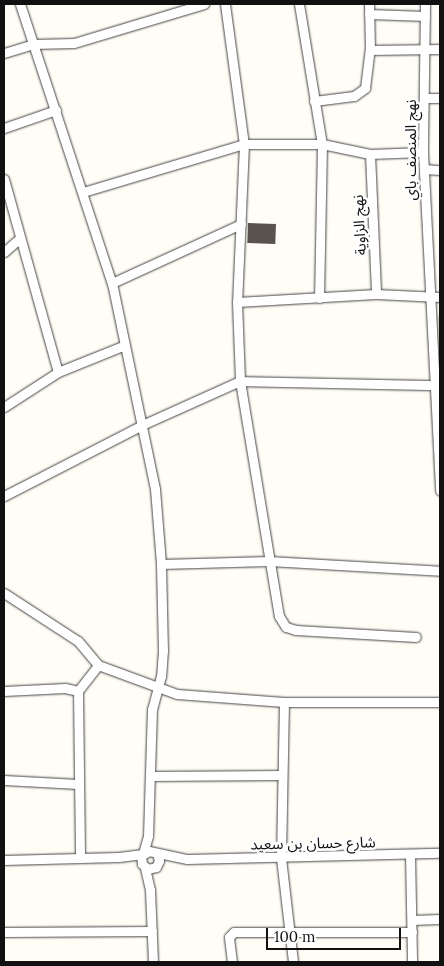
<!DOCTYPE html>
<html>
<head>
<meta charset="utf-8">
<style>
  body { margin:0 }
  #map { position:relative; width:444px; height:966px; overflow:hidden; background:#fffdf5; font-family:Lora,"Noto Sans Arabic",serif }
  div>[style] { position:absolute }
  .pitch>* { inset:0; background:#e6f2cf }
  .building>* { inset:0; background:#5a524d; transform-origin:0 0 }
  .roads { filter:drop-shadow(0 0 1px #444) drop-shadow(0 0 1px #444) }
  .minor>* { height:9px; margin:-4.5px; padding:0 4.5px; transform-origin:4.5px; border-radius:4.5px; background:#fff }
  span { translate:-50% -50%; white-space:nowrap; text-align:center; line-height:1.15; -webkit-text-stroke:5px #fff; paint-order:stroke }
  .street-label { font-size:15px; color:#111 }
  .frame { position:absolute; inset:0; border:5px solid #111; pointer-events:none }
  .scale { position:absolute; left:266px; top:928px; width:135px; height:22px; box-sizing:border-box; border:2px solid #111; border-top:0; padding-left:6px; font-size:15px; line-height:18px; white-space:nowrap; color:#111; -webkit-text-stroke:4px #fff; paint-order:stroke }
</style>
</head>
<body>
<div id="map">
  <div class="pitch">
    <div style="clip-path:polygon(436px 316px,440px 316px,440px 385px)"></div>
  </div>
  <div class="building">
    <div style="left:248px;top:223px;width:28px;height:20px;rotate:2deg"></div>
  </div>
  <div class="roads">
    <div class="minor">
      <div style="left:20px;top:4px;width:294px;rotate:71.8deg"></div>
      <div style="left:112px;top:283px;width:210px;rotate:78.2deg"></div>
      <div style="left:155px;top:489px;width:75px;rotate:85.4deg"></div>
      <div style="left:161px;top:564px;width:86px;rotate:88.7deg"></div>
      <div style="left:163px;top:650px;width:26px;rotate:94deg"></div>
      <div style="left:161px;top:676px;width:34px;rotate:105deg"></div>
      <div style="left:152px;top:709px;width:127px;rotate:91.8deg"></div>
      <div style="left:148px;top:836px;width:18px;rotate:106deg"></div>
      <div style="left:225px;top:4px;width:141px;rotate:82.3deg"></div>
      <div style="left:244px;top:144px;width:158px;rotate:92.5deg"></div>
      <div style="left:237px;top:302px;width:79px;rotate:87.8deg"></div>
      <div style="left:240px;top:381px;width:238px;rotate:80.6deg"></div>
      <div style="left:279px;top:616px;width:13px;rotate:58deg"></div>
      <div style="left:286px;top:627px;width:10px;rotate:17deg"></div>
      <div style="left:296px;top:630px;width:120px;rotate:3.3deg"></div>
      <div style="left:299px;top:4px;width:142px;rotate:80.7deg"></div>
      <div style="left:322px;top:144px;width:154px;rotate:91.1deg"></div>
      <div style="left:425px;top:4px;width:148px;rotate:90.8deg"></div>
      <div style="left:423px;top:152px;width:339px;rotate:87.1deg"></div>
      <div style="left:369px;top:14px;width:56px;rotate:2deg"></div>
      <div style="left:370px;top:50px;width:70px;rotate:-0.8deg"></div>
      <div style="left:4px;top:53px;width:30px;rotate:-17deg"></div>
      <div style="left:33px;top:44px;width:41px;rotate:-1.4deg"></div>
      <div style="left:74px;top:43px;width:136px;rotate:-16.7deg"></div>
      <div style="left:425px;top:98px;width:15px"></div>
      <div style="left:314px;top:101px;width:40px;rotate:-7.1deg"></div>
      <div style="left:354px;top:96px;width:14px;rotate:-36deg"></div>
      <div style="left:365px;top:88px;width:38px;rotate:-83deg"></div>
      <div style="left:370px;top:50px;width:46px;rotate:-91.2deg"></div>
      <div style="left:4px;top:128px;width:55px;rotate:-19.1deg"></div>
      <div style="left:370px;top:154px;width:140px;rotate:87.5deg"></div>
      <div style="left:424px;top:169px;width:16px;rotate:4deg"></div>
      <div style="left:4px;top:179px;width:200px;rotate:74.4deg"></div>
      <div style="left:83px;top:192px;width:168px;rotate:-16.6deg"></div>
      <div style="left:244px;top:144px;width:78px"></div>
      <div style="left:322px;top:144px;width:49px;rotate:11.8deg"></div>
      <div style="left:370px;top:154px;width:53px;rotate:-2.2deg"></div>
      <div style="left:4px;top:252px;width:21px;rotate:-41deg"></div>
      <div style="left:112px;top:283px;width:142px;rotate:-24.6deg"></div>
      <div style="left:237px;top:302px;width:139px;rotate:-3.3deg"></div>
      <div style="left:376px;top:294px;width:64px;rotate:2.7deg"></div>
      <div style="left:4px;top:407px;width:64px;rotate:-32.9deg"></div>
      <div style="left:58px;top:372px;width:72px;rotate:-21.9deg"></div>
      <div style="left:4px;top:496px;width:155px;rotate:-27.2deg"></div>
      <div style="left:142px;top:425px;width:107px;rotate:-24.2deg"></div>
      <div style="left:240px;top:381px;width:194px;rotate:1.2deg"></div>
      <div style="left:161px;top:564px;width:108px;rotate:-1.6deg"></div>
      <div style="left:269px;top:561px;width:171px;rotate:3.3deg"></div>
      <div style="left:4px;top:593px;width:88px;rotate:33deg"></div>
      <div style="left:78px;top:641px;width:31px;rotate:50deg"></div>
      <div style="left:98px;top:665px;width:84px;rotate:20.2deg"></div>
      <div style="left:177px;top:694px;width:107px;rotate:4.3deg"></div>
      <div style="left:284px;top:702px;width:156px"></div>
      <div style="left:4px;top:691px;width:61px;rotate:-2.8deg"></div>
      <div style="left:65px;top:688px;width:13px;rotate:13deg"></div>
      <div style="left:78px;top:691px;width:167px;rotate:89.3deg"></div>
      <div style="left:78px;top:691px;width:33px;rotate:-52deg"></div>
      <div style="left:284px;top:702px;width:156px;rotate:91.1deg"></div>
      <div style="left:281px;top:858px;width:105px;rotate:83.4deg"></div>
      <div style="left:151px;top:776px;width:131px;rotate:-0.4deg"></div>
      <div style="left:4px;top:780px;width:74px;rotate:3.1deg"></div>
      <div style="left:157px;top:853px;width:8px;rotate:76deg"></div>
      <div style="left:159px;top:861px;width:7px;rotate:117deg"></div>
      <div style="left:156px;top:867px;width:8px;rotate:166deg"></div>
      <div style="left:148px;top:869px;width:8px;rotate:-140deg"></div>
      <div style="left:142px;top:864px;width:8px;rotate:-97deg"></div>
      <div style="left:141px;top:856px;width:9px;rotate:-32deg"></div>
      <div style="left:149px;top:851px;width:39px;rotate:12deg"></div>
      <div style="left:187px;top:859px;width:253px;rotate:-1.4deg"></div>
      <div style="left:410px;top:854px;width:108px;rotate:88.9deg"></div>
      <div style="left:4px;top:860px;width:115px;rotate:-1.5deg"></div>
      <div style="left:119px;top:857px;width:24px;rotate:-7deg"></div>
      <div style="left:145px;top:868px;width:23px;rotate:77deg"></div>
      <div style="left:150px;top:890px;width:72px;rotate:87.6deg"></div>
      <div style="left:412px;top:920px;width:28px;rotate:-2deg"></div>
      <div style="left:4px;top:932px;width:148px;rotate:-0.4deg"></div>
      <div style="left:232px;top:962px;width:25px;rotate:-97deg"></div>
      <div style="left:229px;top:937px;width:7px;rotate:-45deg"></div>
      <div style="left:234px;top:932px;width:178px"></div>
    </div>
  </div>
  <div class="street-label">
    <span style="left:411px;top:150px;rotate:-90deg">نهج المنصف باي</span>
    <span style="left:359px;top:225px;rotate:-93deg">نهج الزاوية</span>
    <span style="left:313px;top:843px;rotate:-1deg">شارع حسان بن سعيد</span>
  </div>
  <div class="frame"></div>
  <div class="scale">100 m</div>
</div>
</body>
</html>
